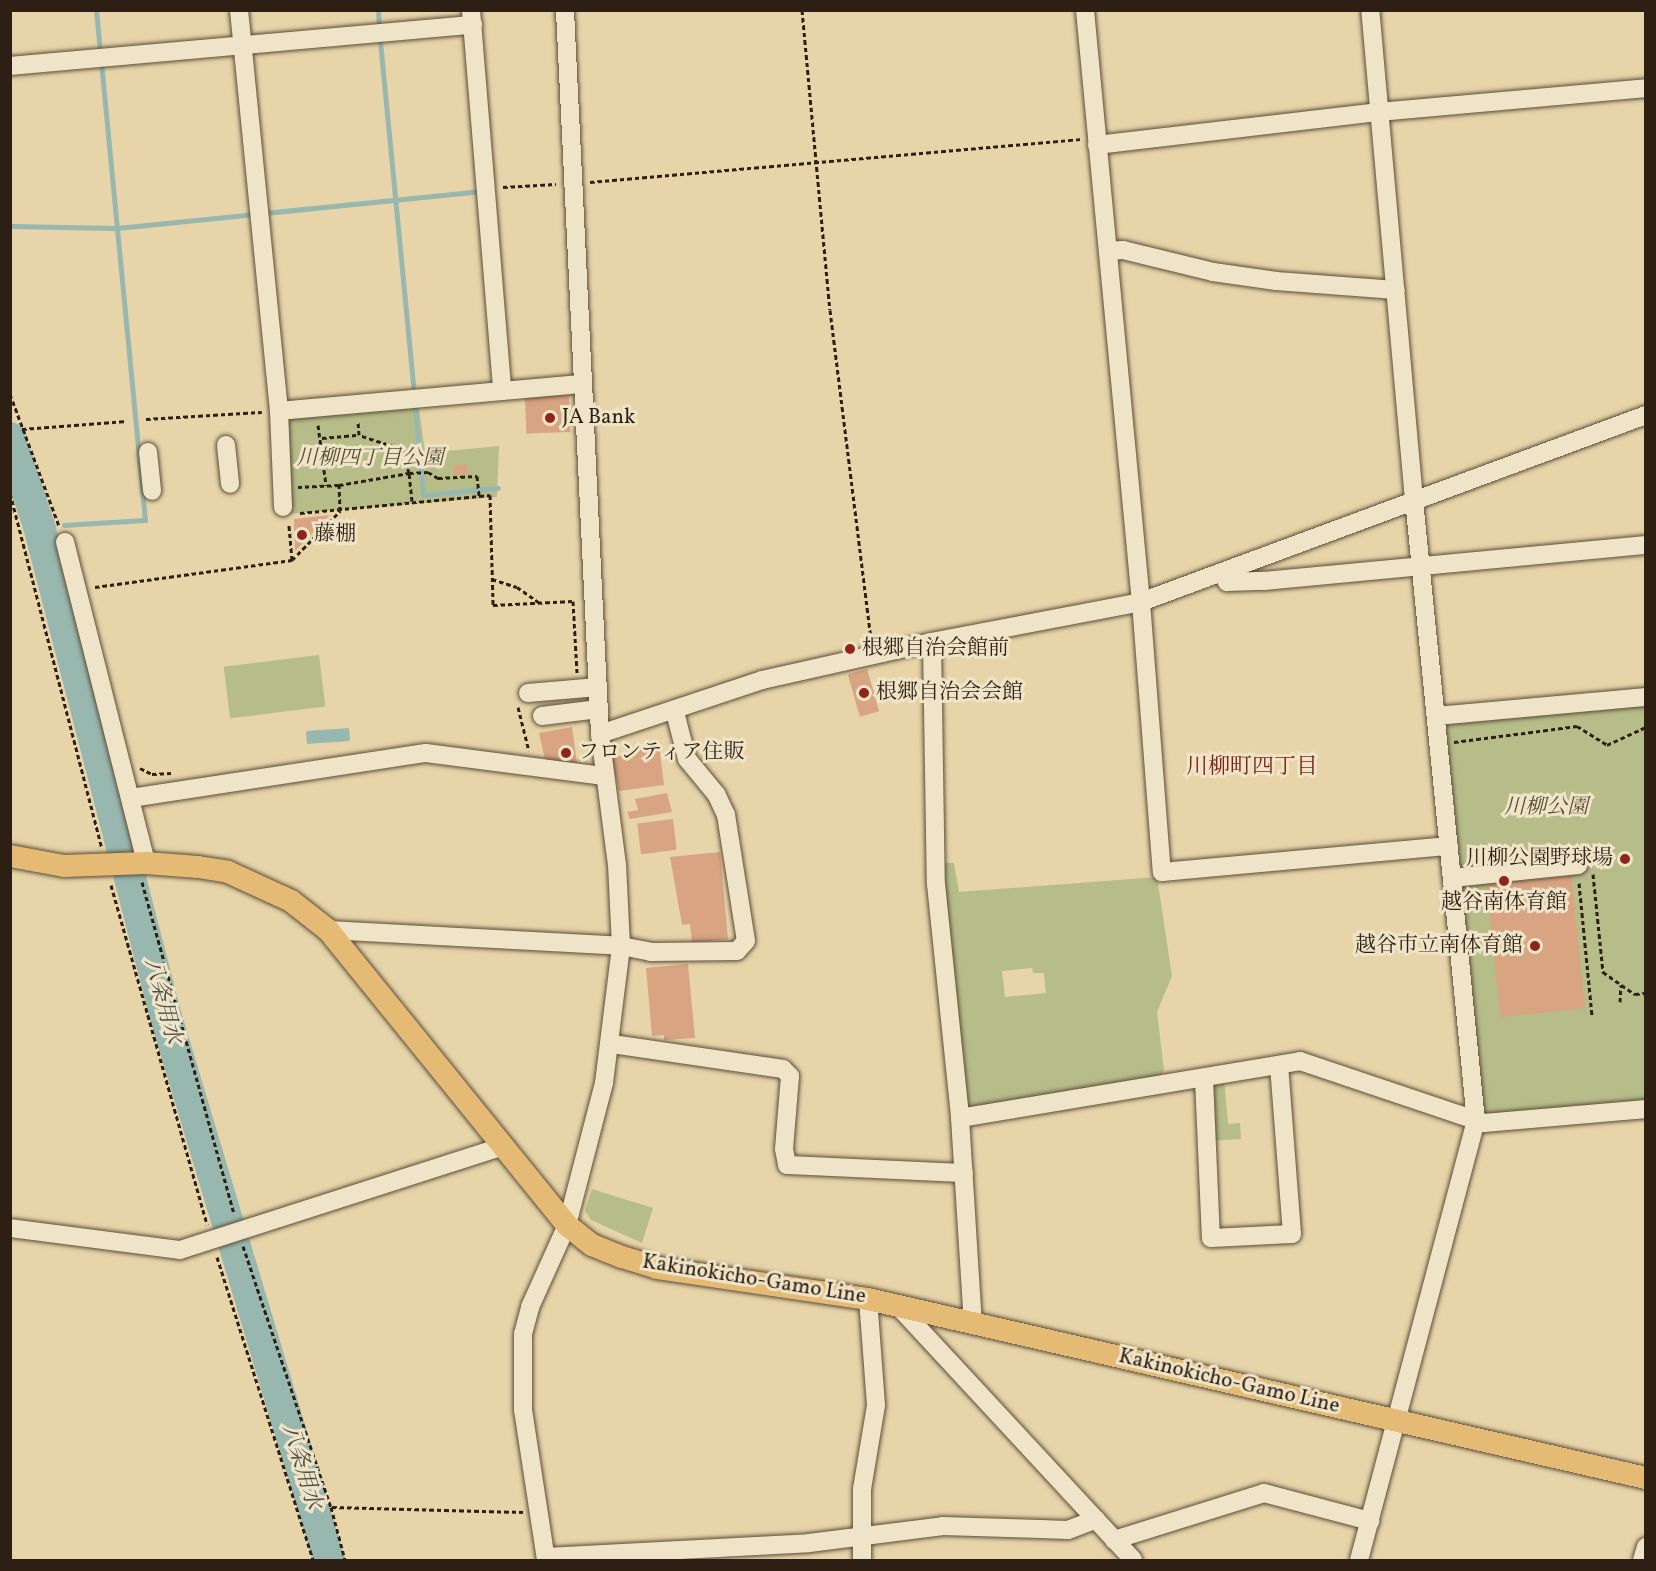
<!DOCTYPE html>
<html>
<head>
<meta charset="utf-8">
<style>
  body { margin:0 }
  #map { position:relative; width:1656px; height:1571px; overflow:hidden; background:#e7d5a9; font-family:Vollkorn,"Noto Serif JP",serif }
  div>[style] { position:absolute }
  .green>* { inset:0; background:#b6bd88; transform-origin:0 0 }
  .water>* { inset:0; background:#98b8af; transform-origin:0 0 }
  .stream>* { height:5px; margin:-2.5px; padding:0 2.5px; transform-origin:2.5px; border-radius:2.5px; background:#98b8af }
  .river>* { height:32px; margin:-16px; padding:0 16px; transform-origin:16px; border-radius:16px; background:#98b8af }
  .building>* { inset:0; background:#d8a481; transform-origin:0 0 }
  .path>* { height:3px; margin-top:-1.5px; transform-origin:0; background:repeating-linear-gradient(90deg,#2e1f15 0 4.5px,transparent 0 7.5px) }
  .roads { filter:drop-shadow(0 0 2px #5c4c3a) drop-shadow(0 0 2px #5c4c3a) }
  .minor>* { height:18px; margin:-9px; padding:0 9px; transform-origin:9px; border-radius:9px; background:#efe4c7 }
  .major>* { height:22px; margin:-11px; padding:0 11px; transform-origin:11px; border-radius:11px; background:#e4ba74 }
  .dots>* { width:16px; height:16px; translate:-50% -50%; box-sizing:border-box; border:3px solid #efe4c7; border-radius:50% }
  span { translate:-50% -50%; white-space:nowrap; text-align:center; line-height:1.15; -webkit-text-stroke:6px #efe4c7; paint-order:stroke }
  .poi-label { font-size:21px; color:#2e1f15 }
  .left { translate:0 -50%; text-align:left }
  .right { translate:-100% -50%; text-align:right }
  .park-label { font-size:21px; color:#574e38; font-style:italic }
  .street-label { font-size:21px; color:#2e1f15 }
  .neighbourhood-label { font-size:22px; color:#7a1f14 }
  .water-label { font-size:22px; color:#4e4d43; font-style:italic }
  .frame { position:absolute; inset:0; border:12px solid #2e1f15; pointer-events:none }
</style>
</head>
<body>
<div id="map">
  <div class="green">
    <div style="clip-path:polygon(419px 408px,425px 453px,499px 446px,497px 497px,289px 514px,285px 422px,289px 418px)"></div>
    <div style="left:319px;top:655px;width:52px;height:96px;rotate:83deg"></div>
    <div style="clip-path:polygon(1645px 699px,1645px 1109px,1484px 1119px,1437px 716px)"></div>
    <div style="clip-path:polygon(evenodd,942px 863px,954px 863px,959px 892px,1157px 877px,1172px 976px,1157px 1012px,1164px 1070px,1159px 1080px,967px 1109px,942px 863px,1032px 968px,1033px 973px,1044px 973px,1046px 993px,1005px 997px,1002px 971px,1032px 968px)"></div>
    <div style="clip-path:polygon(1224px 1078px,1228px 1124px,1240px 1123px,1241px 1139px,1210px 1141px,1207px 1095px,1217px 1079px)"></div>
    <div style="clip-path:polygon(592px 1189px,653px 1208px,642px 1243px,591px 1220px,585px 1211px)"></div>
  </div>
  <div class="water">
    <div style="left:349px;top:728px;width:13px;height:43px;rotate:86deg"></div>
  </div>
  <div class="stream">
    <div style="left:378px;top:10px;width:20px;rotate:87deg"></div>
    <div style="left:380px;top:41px;width:347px;rotate:84.5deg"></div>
    <div style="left:10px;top:226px;width:107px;rotate:1.1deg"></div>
    <div style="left:117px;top:228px;width:367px;rotate:-5.8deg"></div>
    <div style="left:415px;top:408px;width:87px;rotate:84.7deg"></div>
    <div style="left:423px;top:495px;width:75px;rotate:-5.3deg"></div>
    <div style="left:64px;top:525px;width:81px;rotate:-3.5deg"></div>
    <div style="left:145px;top:520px;width:512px;rotate:-95.49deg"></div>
    <div style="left:39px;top:526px;width:14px"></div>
  </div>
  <div class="river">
    <div style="left:10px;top:438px;width:93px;rotate:71.8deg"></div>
    <div style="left:39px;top:526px;width:497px;rotate:75.5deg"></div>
    <div style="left:163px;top:1007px;width:577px;rotate:73.29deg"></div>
  </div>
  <div class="building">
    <div style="left:569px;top:395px;width:37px;height:44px;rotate:88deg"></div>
    <div style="left:467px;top:464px;width:10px;height:14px;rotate:84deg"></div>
    <div style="clip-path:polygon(330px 515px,295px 551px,294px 519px)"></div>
    <div style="left:867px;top:669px;width:44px;height:20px;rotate:74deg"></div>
    <div style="clip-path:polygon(572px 727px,577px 763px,546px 764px,539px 733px)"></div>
    <div style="clip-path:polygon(659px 744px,664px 785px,619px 791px,612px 758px)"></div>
    <div style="clip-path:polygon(667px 793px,672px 812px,630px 819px,627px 812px,638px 810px,635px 799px)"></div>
    <div style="left:673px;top:819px;width:31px;height:36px;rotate:83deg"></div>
    <div style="clip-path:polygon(720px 852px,728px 939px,692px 943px,690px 924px,682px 925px,670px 857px)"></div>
    <div style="left:1571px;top:874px;width:135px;height:85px;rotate:84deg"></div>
    <div style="clip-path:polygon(688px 964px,695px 1038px,664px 1040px,664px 1035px,652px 1036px,646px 968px)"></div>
  </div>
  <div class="path">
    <div style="left:802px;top:10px;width:301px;rotate:84.7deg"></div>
    <div style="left:830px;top:310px;width:331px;rotate:82.9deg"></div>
    <div style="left:590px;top:182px;width:492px;rotate:-5deg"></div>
    <div style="left:503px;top:187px;width:53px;rotate:-3.2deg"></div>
    <div style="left:10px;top:394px;width:141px;rotate:69.6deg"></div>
    <div style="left:146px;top:419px;width:116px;rotate:-3.5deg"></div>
    <div style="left:318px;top:425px;width:61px;rotate:82.4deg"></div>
    <div style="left:22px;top:429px;width:105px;rotate:-4.4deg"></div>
    <div style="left:322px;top:438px;width:37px;rotate:-5deg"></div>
    <div style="left:359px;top:435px;width:14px;rotate:-94deg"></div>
    <div style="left:339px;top:485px;width:71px;rotate:-9.7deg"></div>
    <div style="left:409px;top:473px;width:25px;rotate:-106deg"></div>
    <div style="left:402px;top:449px;width:45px;rotate:-162deg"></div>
    <div style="left:10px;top:493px;width:365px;rotate:75.5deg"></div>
    <div style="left:412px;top:501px;width:28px;rotate:-96deg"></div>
    <div style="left:409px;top:473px;width:19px;rotate:-3deg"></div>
    <div style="left:428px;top:472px;width:12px;rotate:31deg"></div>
    <div style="left:438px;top:478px;width:39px;rotate:-3deg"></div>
    <div style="left:477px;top:476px;width:20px;rotate:84deg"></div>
    <div style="left:300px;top:513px;width:191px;rotate:-5.4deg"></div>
    <div style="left:490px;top:495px;width:110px;rotate:88.4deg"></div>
    <div style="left:493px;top:605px;width:80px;rotate:-2.9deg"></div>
    <div style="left:573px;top:601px;width:72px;rotate:86.8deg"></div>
    <div style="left:292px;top:560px;width:69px;rotate:-45.6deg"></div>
    <div style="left:340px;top:511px;width:26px;rotate:-92deg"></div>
    <div style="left:339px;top:485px;width:41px;rotate:177.2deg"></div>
    <div style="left:492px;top:579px;width:26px;rotate:18deg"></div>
    <div style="left:517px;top:587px;width:29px;rotate:35deg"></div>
    <div style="left:95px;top:587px;width:199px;rotate:-7.8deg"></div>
    <div style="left:292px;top:560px;width:36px;rotate:-95deg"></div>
    <div style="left:518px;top:707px;width:45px;rotate:76deg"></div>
    <div style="left:1454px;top:742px;width:124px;rotate:-7.4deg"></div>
    <div style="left:1577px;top:726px;width:36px;rotate:32deg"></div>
    <div style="left:1607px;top:745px;width:43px;rotate:-24.8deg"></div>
    <div style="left:140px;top:768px;width:13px;rotate:27deg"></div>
    <div style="left:152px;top:774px;width:19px;rotate:-3deg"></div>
    <div style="left:1590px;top:845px;width:7px;rotate:90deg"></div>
    <div style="left:1593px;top:874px;width:99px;rotate:84.2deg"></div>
    <div style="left:1603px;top:972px;width:39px;rotate:35deg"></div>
    <div style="left:1635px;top:994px;width:11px;rotate:-5deg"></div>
    <div style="left:142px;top:882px;width:345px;rotate:74.5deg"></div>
    <div style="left:1579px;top:883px;width:133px;rotate:84.4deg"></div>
    <div style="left:111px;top:885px;width:353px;rotate:74.2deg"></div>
    <div style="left:1620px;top:1002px;width:17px;rotate:-87deg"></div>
    <div style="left:243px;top:1246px;width:275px;rotate:71.4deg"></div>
    <div style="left:331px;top:1507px;width:55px;rotate:75.2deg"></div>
    <div style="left:217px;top:1257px;width:318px;rotate:72.4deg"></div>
    <div style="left:332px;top:1507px;width:191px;rotate:1.5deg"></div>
  </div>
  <div class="roads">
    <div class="minor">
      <div style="left:239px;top:10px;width:403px;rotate:84.3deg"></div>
      <div style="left:279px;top:411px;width:96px;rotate:87.6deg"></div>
      <div style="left:471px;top:10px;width:382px;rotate:85.3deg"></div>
      <div style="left:1085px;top:10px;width:595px;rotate:84.6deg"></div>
      <div style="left:1141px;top:602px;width:271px;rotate:85.6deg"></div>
      <div style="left:1162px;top:872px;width:288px;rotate:-5.2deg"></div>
      <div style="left:10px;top:66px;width:465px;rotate:-5.1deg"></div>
      <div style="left:1097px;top:145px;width:284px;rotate:-6.7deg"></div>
      <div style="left:1379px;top:112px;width:268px;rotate:-5.1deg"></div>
      <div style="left:1108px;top:251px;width:15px;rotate:-4deg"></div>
      <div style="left:1123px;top:250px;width:93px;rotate:13.7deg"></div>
      <div style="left:1213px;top:272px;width:64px;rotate:8.1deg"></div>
      <div style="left:1276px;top:281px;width:120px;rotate:4.3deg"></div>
      <div style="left:279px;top:411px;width:305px;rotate:-5.1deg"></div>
      <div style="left:226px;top:445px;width:39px;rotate:84deg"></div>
      <div style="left:148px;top:452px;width:39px;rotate:84deg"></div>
      <div style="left:65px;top:542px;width:331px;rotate:75.8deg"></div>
      <div style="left:1223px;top:573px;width:10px;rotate:66deg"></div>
      <div style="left:1227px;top:582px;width:37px;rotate:-2deg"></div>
      <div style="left:1264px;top:581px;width:384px;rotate:-5.4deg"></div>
      <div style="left:932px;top:642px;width:242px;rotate:89.1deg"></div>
      <div style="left:936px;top:884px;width:235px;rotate:84.1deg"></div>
      <div style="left:960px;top:1118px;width:205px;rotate:86.4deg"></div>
      <div style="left:528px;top:693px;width:70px;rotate:-4.9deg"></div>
      <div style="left:542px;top:716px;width:57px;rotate:-7deg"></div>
      <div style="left:1437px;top:716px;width:210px;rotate:-5.2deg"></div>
      <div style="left:600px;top:734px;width:171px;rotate:-18.4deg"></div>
      <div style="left:762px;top:680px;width:174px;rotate:-12.6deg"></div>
      <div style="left:932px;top:642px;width:213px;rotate:-10.8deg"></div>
      <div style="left:1141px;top:602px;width:539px;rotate:-20.32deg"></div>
      <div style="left:131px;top:798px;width:298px;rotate:-8.7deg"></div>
      <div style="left:426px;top:753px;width:178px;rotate:7.4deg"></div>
      <div style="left:1452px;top:878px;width:127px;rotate:-5.9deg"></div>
      <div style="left:328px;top:930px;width:293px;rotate:3.1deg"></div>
      <div style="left:621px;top:946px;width:31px;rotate:11deg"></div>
      <div style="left:651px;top:952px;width:86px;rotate:-0.7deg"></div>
      <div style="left:737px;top:951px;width:13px;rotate:-48deg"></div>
      <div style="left:746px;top:941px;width:128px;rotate:-99deg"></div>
      <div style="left:726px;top:815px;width:23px;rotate:-115deg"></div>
      <div style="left:716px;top:794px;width:45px;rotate:-129.6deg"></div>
      <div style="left:687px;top:759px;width:49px;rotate:-104.3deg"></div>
      <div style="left:612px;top:1044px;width:173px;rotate:8.3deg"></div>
      <div style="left:783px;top:1069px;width:10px;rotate:45deg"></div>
      <div style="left:790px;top:1076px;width:73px;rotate:94.7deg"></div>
      <div style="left:784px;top:1149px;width:16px;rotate:79deg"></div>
      <div style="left:787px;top:1165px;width:177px;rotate:2.6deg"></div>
      <div style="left:1204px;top:1079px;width:159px;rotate:87.5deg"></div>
      <div style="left:1211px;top:1238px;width:81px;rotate:-2.8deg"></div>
      <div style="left:1292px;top:1234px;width:169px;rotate:-94.4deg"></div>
      <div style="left:960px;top:1118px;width:345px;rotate:-9.5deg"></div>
      <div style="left:1300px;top:1061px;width:194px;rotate:18.6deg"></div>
      <div style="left:1484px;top:1123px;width:163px;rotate:-4.9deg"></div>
      <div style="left:10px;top:1228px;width:171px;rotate:7.4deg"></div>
      <div style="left:180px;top:1250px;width:337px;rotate:-17.8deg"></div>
      <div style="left:898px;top:1306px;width:346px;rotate:47.2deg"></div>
      <div style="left:1114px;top:1540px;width:157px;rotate:-17.4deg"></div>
      <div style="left:1264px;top:1493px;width:110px;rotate:14.8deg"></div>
      <div style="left:546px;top:1557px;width:263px;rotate:-3deg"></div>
      <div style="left:809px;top:1543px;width:135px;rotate:-7.2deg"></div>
      <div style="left:943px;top:1526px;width:125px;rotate:1.8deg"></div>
      <div style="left:1068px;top:1530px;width:30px;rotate:-21deg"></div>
      <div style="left:546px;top:1560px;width:152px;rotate:-98.7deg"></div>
      <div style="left:523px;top:1410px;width:76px;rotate:-90deg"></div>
      <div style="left:523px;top:1334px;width:28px;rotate:-75deg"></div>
      <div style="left:530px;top:1307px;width:90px;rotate:-65.7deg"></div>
      <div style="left:567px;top:1225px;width:147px;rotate:-75.4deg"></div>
      <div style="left:604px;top:1083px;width:138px;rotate:-82.9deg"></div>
      <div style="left:621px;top:946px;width:81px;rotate:-92.8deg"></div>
      <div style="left:617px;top:865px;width:132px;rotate:-97.4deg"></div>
      <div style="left:600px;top:734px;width:725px;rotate:-92.77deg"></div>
      <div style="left:862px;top:1560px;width:71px;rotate:-90deg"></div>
      <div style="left:862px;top:1489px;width:85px;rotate:-80.5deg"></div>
      <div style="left:876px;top:1405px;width:106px;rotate:-94.3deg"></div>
      <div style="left:1359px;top:1560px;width:454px;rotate:-75.1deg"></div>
      <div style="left:1476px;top:1121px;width:624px;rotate:-95.7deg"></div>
      <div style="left:1414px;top:500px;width:492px;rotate:-95.1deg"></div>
      <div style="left:1642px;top:1560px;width:14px;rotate:-73deg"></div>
    </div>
    <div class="major">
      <div style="left:10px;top:856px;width:55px;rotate:10.5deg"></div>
      <div style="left:64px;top:866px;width:82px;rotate:-2.1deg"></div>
      <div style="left:146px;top:863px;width:52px;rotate:4.4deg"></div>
      <div style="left:198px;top:867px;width:30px;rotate:9deg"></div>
      <div style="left:228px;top:872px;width:69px;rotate:24.7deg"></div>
      <div style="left:291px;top:901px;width:47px;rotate:38.1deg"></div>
      <div style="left:328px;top:930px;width:380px;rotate:51deg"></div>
      <div style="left:567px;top:1225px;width:32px;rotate:39deg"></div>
      <div style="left:592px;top:1245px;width:32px;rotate:22deg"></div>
      <div style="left:622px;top:1257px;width:37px;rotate:17deg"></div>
      <div style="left:657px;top:1268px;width:213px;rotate:8.4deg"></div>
      <div style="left:868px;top:1299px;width:798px;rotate:12.96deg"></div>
    </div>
  </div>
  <div class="dots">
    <div style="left:550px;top:418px;background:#8f2418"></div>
    <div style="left:302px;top:535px;background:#8f2418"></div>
    <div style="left:850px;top:649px;background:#8f2418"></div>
    <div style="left:864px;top:693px;background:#8f2418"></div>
    <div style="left:566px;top:753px;background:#8f2418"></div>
    <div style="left:1625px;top:859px;background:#8f2418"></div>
    <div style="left:1504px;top:881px;background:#8f2418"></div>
    <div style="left:1535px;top:946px;background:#8f2418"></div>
  </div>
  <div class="poi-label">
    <span class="left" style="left:562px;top:418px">JA Bank</span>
    <span class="left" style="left:314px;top:535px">藤棚</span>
    <span class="left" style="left:862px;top:649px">根郷自治会館前</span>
    <span class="left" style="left:876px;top:693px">根郷自治会会館</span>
    <span class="left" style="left:578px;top:753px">フロンティア住販</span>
    <span class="right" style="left:1613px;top:859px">川柳公園野球場</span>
    <span style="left:1504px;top:903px">越谷南体育館</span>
    <span class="right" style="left:1523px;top:946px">越谷市立南体育館</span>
  </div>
  <div class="park-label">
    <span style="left:370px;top:459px">川柳四丁目公園</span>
    <span style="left:1546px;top:808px">川柳公園</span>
  </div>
  <div class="street-label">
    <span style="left:754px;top:1280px;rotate:9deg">Kakinokicho-Gamo Line</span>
    <span style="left:1229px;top:1382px;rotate:13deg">Kakinokicho-Gamo Line</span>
  </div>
  <div class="neighbourhood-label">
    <span style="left:1252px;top:768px">川柳町四丁目</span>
  </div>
  <div class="water-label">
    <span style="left:162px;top:1001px;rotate:75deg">八条用水</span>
    <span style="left:301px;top:1467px;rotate:73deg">八条用水</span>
  </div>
  <div class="frame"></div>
</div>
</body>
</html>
